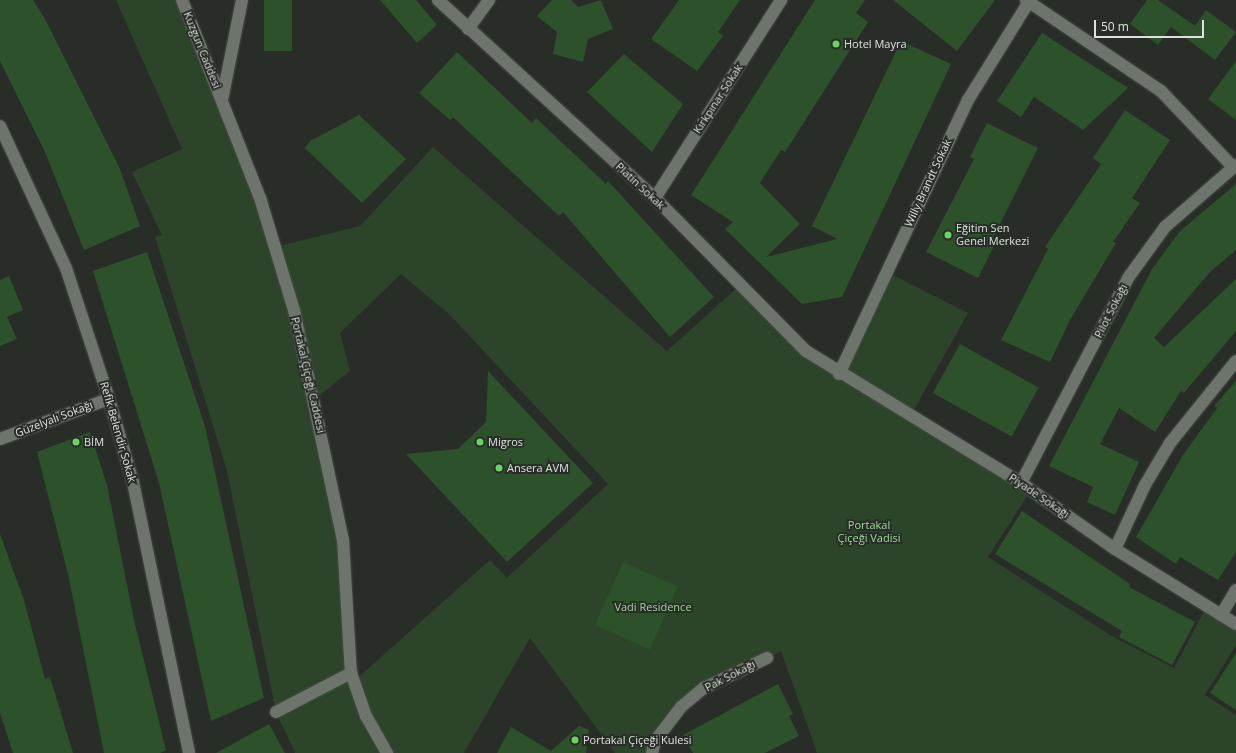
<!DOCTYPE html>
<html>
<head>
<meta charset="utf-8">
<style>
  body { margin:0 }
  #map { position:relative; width:1236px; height:753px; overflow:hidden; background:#282d27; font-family:"Open Sans",sans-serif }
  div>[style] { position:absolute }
  .green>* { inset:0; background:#2c4429 }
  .building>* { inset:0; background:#2d512a; transform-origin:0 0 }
  .roads { filter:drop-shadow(0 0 1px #464b45) drop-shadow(0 0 1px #464b45) }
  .minor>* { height:12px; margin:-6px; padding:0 6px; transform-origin:6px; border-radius:6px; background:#6d746c }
  .dots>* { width:11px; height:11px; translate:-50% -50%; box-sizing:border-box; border:2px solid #282d27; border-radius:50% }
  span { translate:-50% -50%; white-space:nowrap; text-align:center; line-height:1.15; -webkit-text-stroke:4px #282d27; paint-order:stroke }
  .poi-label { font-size:11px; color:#dde1dd }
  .left { translate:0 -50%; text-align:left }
  .street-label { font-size:11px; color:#dde1dd }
  .park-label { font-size:11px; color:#9ed898 }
  .scale { position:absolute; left:1094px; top:20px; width:110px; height:18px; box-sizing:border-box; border:2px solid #dde1dd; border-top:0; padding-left:5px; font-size:12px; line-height:14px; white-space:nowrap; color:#dde1dd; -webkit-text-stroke:3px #282d27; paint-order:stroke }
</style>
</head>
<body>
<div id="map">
  <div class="green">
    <div style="clip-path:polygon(evenodd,116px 0,182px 0,275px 247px,360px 226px,433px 147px,667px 351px,739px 286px,839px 374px,887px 272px,968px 313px,911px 415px,1031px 490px,988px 557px,1110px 635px,1174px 668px,1207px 606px,1236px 624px,1236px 645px,1205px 695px,1236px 715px,1236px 753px,817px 753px,781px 651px,681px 707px,652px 753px,615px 753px,530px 638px,464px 753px,295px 753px,276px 712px,227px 471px,155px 237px,162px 235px,132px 172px,182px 149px,116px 0,401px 274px,450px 315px,608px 484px,507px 578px,490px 560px,353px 682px,343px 540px,314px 400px,350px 371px,340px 333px,401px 274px)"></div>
  </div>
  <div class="building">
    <div style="clip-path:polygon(0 0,33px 0,45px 19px,120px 169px,140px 226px,84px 250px,45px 152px,0 61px)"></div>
    <div style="left:264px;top:0;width:28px;height:51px"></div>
    <div style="clip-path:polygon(380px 0,416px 0,437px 25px,417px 43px)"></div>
    <div style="clip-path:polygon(552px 0,571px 0,578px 7px,601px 0,613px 29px,588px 39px,583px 62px,553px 54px,557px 32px,537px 16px)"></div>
    <div style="clip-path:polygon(679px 0,740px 0,718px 32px,723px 36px,697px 71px,651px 39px)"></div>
    <div style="clip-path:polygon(815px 0,865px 0,856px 13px,868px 22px,785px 152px,781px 150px,760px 183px,800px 224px,766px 257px,837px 239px,812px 226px,901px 41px,951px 64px,842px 297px,802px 304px,725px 229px,733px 222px,691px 195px)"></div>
    <div style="clip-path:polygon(893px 0,995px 0,957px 51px)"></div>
    <div style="clip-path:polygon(1147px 0,1158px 0,1195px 26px,1206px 10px,1236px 32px,1215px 60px,1171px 27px,1158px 45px,1130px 24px)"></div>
    <div style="clip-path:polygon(1042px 33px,1128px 88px,1083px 130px,1034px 97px,1021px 117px,997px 101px)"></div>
    <div style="clip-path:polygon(457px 52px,532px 123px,536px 118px,606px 184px,608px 181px,714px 297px,670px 337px,563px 212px,559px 216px,453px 117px,450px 120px,419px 93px)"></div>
    <div style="clip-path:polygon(624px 54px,683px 104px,652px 152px,587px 92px)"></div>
    <div style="clip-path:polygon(1236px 61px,1236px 120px,1208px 99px)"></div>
    <div style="clip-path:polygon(1125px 110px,1170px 140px,1132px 198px,1140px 203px,1113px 242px,1116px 243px,1070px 320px,1050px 362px,1001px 340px,1048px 249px,1045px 247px,1101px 164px,1093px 158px)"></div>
    <div style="clip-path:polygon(359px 115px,406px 159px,362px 203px,305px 148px,310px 141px)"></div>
    <div style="clip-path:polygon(987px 123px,1038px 148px,994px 236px,998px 238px,978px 278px,926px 252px,974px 159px,970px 157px)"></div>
    <div style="clip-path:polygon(1236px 184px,1236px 250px,1210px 272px,1154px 338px,1164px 347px,1236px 279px,1236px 331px,1184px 393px,1181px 391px,1155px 432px,1119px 408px,1100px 444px,1139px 462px,1115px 515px,1087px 502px,1093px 487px,1049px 466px,1152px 269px,1180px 231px)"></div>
    <div style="clip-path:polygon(147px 252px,205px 426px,264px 698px,211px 721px,159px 483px,93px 271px)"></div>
    <div style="clip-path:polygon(9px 276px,23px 310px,7px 317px,17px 339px,0 346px,0 280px)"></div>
    <div style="left:960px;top:344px;width:90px;height:56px;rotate:29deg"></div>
    <div style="clip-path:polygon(488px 371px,593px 483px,507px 562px,406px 454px,458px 449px,486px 422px)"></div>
    <div style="clip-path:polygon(1236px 381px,1236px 552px,1218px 580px,1180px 557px,1176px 564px,1136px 537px,1183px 455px,1217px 408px,1214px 406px)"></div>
    <div style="clip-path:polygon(90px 432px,107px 485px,134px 620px,166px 750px,160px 753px,104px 753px,68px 574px,37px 452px)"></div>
    <div style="clip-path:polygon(1022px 511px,1130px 584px,1129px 587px,1195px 622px,1172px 665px,1119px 637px,1122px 631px,995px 554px)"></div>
    <div style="clip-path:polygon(0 534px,24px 600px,45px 679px,50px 677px,73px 753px,13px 753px,0 713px)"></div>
    <div style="left:623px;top:562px;width:60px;height:69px;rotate:24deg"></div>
    <div style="clip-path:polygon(1236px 653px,1236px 710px,1210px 693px)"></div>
    <div style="clip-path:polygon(778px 684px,793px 714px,789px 716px,799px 736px,765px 753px,693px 753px,683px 735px)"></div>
    <div style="clip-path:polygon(269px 724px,285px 753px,216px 753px)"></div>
    <div style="clip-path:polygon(579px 726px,589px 730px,586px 753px,497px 753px,511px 727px,551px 751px)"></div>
  </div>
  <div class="roads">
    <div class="minor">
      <div style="left:182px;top:0;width:216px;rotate:68.5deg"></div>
      <div style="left:261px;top:201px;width:114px;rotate:73.2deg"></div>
      <div style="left:294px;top:310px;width:235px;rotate:78deg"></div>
      <div style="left:343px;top:540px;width:133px;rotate:86.6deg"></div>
      <div style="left:351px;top:673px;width:46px;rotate:70.8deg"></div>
      <div style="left:366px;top:716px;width:43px;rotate:60.4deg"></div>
      <div style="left:438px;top:0;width:294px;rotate:42.4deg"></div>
      <div style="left:655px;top:198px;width:215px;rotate:45.4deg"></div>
      <div style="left:806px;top:351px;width:252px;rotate:31.5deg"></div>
      <div style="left:1021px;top:483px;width:115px;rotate:35.1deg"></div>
      <div style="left:1115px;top:549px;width:142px;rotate:31.8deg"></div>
      <div style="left:1026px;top:0;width:163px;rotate:34deg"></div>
      <div style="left:1161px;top:91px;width:105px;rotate:46.5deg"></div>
      <div style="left:468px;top:29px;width:36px;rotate:-54deg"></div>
      <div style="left:222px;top:100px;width:102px;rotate:-78.7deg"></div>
      <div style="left:0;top:126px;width:157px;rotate:65.1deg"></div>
      <div style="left:66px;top:268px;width:138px;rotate:71.8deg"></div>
      <div style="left:109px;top:399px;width:86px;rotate:73.9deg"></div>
      <div style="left:133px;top:482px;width:277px;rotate:78.3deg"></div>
      <div style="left:655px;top:198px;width:235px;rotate:-57.5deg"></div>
      <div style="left:839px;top:374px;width:303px;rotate:-64.8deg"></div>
      <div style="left:968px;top:100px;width:118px;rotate:-58.2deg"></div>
      <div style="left:0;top:439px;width:116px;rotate:-20.2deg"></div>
      <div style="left:1021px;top:483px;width:231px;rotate:-62.4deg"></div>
      <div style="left:1128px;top:278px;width:63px;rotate:-54deg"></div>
      <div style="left:1165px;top:227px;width:94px;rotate:-41.1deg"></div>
      <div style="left:1115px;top:549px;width:71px;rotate:-64.9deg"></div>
      <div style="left:1145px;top:485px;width:49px;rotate:-59.2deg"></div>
      <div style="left:1170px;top:443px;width:105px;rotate:-51.2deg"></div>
      <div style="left:1221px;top:615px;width:29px;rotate:-59deg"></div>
      <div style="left:276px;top:712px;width:85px;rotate:-27.5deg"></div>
      <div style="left:652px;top:753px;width:12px;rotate:-76deg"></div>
      <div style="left:655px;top:741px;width:43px;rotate:-52.6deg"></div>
      <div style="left:681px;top:707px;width:30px;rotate:-40deg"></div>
      <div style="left:704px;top:688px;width:70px;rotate:-25.5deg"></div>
    </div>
  </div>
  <div class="dots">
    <div style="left:836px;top:44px;background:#6bd363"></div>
    <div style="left:948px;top:235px;background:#6bd363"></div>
    <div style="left:76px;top:442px;background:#6bd363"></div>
    <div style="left:480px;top:442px;background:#6bd363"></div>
    <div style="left:499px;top:468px;background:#6bd363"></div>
    <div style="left:575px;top:740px;background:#6bd363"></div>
  </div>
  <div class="poi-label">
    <span class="left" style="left:844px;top:44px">Hotel Mayra</span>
    <span class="left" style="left:956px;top:235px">Eğitim Sen<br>Genel Merkezi</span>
    <span class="left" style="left:84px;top:442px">BİM</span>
    <span class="left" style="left:488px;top:442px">Migros</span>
    <span class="left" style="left:507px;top:468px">Ansera AVM</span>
    <span class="left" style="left:583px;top:740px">Portakal Çiçeği Kulesi</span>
  </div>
  <div class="street-label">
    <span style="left:202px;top:50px;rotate:68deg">Kuzgun Caddesi</span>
    <span style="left:718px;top:99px;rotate:-57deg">Kırkpınar Sokak</span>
    <span style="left:928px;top:183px;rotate:-65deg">Willy Brandt Sokak</span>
    <span style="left:640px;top:186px;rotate:43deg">Platin Sokak</span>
    <span style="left:1111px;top:311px;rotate:-63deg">Pilot Sokağı</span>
    <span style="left:308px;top:375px;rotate:77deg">Portakal Çiçeği Caddesi</span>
    <span style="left:54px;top:419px;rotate:-21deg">Güzelyalı Sokağı</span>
    <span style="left:118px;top:432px;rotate:74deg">Refik Belendir Sokak</span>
    <span style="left:1039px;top:496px;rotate:34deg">Piyade Sokağı</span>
    <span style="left:730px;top:676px;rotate:-27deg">Pak Sokağı</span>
  </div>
  <div class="park-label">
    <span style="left:869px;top:532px">Portakal<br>Çiçeği Vadisi</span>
    <span style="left:653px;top:607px">Vadi Residence</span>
  </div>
  <div class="scale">50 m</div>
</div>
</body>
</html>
